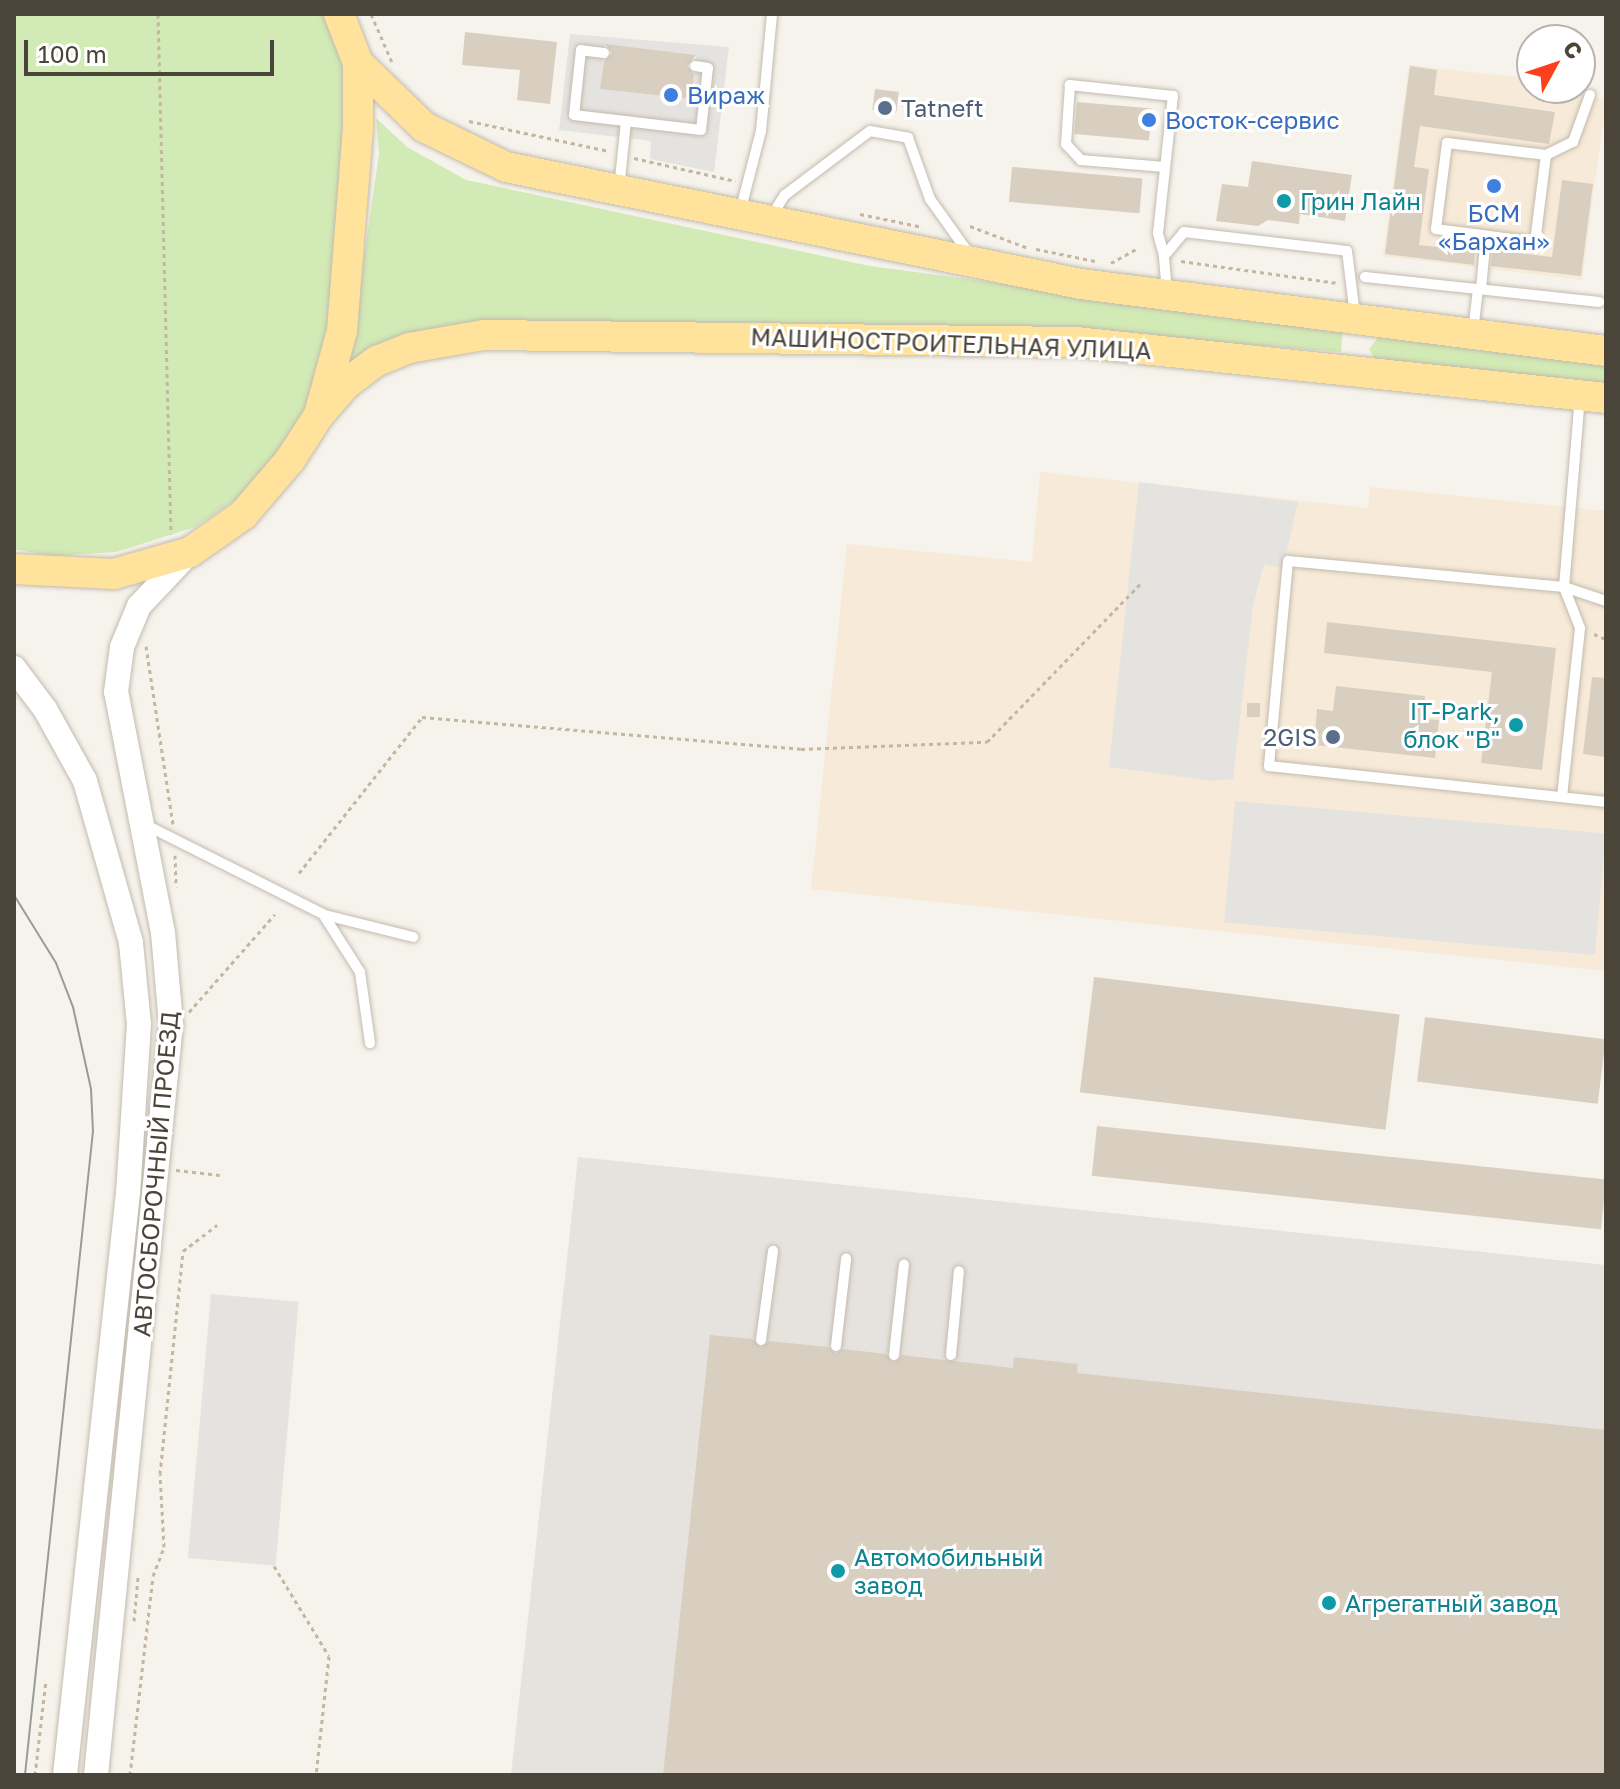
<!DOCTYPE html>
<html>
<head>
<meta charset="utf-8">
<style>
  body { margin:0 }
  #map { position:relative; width:1620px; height:1789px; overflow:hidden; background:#f6f3ec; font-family:"Golos Text",sans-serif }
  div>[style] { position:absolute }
  .commercial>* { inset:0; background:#f7ead8 }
  .industrial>* { inset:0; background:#e6e2dd }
  .green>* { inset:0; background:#d2eab5 }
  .parking>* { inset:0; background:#e5e3e0; transform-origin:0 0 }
  .building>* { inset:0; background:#d8cfc1; transform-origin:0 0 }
  .path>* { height:3px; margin-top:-1.5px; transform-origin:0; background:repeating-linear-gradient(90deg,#c4b79f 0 4px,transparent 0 8px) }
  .roads { filter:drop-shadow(0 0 2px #c2bbae) drop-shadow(0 0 2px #c2bbae) }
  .service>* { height:10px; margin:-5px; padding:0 5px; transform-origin:5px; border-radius:5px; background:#fff }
  .tertiary>* { height:24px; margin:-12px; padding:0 12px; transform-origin:12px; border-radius:12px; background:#fff }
  .primary>* { height:30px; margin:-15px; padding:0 15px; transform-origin:15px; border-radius:15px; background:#ffe39c }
  .tram>* { height:2px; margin:-1px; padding:0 1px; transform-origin:1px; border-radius:1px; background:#9a9a9a }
  .dots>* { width:22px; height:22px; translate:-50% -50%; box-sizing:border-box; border:4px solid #fff; border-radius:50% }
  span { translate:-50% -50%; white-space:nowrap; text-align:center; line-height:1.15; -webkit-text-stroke:6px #fff; paint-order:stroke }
  .shop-label { font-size:24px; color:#366cbe }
  .left { translate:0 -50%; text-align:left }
  .service-label { font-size:24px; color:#4e5e75 }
  .right { translate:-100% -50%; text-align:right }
  .culture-label { font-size:24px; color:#0d838f }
  .street-label { font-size:24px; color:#4b4439 }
  .frame { position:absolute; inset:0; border:16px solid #4b4439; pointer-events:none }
  .north { position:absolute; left:1516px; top:24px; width:80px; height:80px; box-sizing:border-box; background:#fff; border:2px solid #b7b4b0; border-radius:50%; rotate:50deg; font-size:22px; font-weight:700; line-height:32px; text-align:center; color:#4b4439 }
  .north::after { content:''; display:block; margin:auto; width:28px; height:36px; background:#fc3f1d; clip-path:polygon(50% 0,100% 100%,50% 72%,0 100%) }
  .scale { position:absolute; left:24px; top:40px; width:250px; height:36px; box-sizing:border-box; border:4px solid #4b4439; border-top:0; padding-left:10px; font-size:24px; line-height:28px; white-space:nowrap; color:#4b4439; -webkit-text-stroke:6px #fff; paint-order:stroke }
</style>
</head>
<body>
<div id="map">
  <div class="commercial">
    <div style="clip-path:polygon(1409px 65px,1532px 79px,1532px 88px,1570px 88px,1606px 101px,1582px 280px,1383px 256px)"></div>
    <div style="clip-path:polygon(1040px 472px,1368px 508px,1370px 487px,1606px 511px,1606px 971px,811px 889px,847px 544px,1032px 562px)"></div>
  </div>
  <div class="industrial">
    <div style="clip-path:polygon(578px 1157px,1606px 1265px,1606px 1775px,511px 1775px)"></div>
  </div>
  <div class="green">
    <div style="clip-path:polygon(14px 14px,324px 14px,346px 74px,349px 159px,322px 372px,308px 408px,260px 480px,231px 503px,195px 527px,116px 552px,52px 556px,14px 549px)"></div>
    <div style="clip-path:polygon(376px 118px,407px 147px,466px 180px,870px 266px,1343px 329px,1341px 352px,1078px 331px,531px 325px,348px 368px,379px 154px)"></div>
    <div style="clip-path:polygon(1381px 334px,1606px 357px,1606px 383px,1375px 360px,1369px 349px)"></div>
  </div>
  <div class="parking">
    <div style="clip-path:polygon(evenodd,570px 34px,729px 47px,714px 172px,650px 159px,651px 141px,559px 130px,570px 34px,605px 45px,696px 55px,691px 99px,601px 89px,605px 45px)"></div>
    <div style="clip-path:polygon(1139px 482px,1298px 502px,1283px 568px,1264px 564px,1253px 606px,1233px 779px,1214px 781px,1109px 767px)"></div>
    <div style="left:1235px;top:801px;width:372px;height:122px;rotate:5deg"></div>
    <div style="left:211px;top:1294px;width:88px;height:265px;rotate:5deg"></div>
  </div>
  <div class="building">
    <div style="clip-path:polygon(465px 32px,557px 42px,550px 104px,517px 100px,520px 70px,462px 65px)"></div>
    <div style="clip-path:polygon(605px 44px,696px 55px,687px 66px,694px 74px,691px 99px,600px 89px,604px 61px,612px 53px)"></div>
    <div style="clip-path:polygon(1410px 66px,1437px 70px,1434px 95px,1555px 112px,1549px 144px,1420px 126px,1414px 167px,1429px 169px,1419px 245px,1475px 251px,1474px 265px,1385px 254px)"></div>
    <div style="left:875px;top:89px;width:24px;height:21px;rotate:7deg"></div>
    <div style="left:1077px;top:102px;width:75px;height:32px;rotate:5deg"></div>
    <div style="clip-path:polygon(1252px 161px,1352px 175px,1345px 221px,1300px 214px,1299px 224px,1268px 220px,1258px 226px,1216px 221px,1222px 184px,1248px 187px)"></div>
    <div style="left:1012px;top:167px;width:131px;height:35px;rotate:5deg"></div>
    <div style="clip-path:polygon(1562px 180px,1593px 184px,1581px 276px,1491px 266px,1493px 250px,1552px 257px)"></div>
    <div style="clip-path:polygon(1327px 622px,1556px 648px,1542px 770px,1481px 763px,1492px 672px,1324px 653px)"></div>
    <div style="clip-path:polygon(1592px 677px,1606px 678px,1606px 757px,1583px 754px)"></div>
    <div style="clip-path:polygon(1336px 686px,1425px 696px,1423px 719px,1439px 720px,1435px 758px,1314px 745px,1317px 709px,1333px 711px)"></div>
    <div style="left:1247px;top:703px;width:13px;height:14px"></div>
    <div style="left:1094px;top:977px;width:308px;height:116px;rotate:7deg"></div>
    <div style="left:1425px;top:1017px;width:182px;height:65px;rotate:7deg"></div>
    <div style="left:1097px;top:1126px;width:512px;height:50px;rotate:6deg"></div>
    <div style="clip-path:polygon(710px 1335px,753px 1339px,761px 1348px,769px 1341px,828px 1347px,836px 1354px,843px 1349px,886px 1354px,894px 1363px,902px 1355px,1013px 1368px,1014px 1357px,1078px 1364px,1077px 1373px,1606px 1430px,1606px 1775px,663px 1775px)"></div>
  </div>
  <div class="path">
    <div style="left:158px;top:14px;width:520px;rotate:88.57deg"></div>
    <div style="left:371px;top:14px;width:52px;rotate:66.4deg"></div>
    <div style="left:469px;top:121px;width:143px;rotate:12.1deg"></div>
    <div style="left:634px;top:158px;width:104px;rotate:12.8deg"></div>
    <div style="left:860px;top:214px;width:64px;rotate:11.7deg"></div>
    <div style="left:970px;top:226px;width:62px;rotate:20.8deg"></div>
    <div style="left:1036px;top:249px;width:60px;rotate:11.5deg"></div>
    <div style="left:1181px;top:261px;width:158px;rotate:8deg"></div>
    <div style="left:1111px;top:263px;width:31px;rotate:-29deg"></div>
    <div style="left:1594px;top:634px;width:13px;rotate:23deg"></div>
    <div style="left:146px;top:646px;width:180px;rotate:81.4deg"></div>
    <div style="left:175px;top:855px;width:32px;rotate:88deg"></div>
    <div style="left:299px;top:873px;width:199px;rotate:-51.7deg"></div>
    <div style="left:422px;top:717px;width:380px;rotate:4.8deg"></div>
    <div style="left:801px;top:749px;width:186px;rotate:-2.2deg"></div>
    <div style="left:987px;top:742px;width:220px;rotate:-45.9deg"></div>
    <div style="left:189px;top:1012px;width:130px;rotate:-48.7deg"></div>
    <div style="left:176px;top:1170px;width:44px;rotate:6.5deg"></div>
    <div style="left:274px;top:1566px;width:105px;rotate:58.6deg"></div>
    <div style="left:329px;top:1656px;width:120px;rotate:96.2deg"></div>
    <div style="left:134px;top:1621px;width:44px;rotate:-84.8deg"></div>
    <div style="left:35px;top:1775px;width:96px;rotate:-83.4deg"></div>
    <div style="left:130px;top:1775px;width:200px;rotate:-83.4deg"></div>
    <div style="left:153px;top:1576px;width:31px;rotate:-69deg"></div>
    <div style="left:164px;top:1547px;width:73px;rotate:-93.1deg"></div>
    <div style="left:160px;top:1474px;width:224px;rotate:-84.1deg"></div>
    <div style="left:183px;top:1251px;width:43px;rotate:-37.4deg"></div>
  </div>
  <div class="roads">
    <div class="service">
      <div style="left:604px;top:53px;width:23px;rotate:-173deg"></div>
      <div style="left:581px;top:50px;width:65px;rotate:96.1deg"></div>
      <div style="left:574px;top:115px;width:128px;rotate:6.7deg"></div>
      <div style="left:701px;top:130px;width:62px;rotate:-83.6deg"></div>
      <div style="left:708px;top:68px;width:13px;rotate:-171deg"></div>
      <div style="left:1447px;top:143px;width:100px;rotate:6.9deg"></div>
      <div style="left:1546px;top:155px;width:88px;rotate:97.2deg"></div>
      <div style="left:1535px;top:242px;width:100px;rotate:-172.5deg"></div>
      <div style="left:1436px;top:229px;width:87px;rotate:-82.7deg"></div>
      <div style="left:1546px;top:155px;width:30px;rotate:-26deg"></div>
      <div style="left:1573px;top:142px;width:50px;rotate:-70.1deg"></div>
      <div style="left:619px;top:189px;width:68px;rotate:-84.1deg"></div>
      <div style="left:740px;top:212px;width:84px;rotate:-75.5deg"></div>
      <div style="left:761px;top:131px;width:118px;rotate:-84.6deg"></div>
      <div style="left:771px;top:217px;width:26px;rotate:-58deg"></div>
      <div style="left:785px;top:195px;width:106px;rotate:-37deg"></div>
      <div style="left:870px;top:131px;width:39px;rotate:10deg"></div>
      <div style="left:908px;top:138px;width:65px;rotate:70.2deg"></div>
      <div style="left:930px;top:199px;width:69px;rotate:54.5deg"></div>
      <div style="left:1164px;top:256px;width:24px;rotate:-105deg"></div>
      <div style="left:1158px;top:233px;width:138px;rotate:-83.8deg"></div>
      <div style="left:1173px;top:96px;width:104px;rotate:-173.9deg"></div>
      <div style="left:1070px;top:85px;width:59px;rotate:93.9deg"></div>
      <div style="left:1066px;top:144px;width:22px;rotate:47deg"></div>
      <div style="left:1081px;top:160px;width:84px;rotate:4.8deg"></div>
      <div style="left:1365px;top:277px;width:114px;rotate:6.1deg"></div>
      <div style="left:1481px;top:289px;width:53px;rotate:-84.6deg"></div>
      <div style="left:1167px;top:292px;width:36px;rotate:-95deg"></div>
      <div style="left:1164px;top:256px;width:31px;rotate:-50deg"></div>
      <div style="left:1184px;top:232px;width:164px;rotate:6.6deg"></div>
      <div style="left:1347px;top:251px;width:64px;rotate:82.9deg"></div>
      <div style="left:1473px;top:332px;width:43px;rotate:-83.4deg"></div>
      <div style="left:1478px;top:289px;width:122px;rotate:6.1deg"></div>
      <div style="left:1606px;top:601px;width:44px;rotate:-161.6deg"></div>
      <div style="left:1564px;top:587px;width:277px;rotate:-174.6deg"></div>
      <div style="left:1288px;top:561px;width:206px;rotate:95.3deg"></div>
      <div style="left:1269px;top:766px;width:339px;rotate:6.1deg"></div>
      <div style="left:1562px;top:797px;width:170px;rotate:-83.9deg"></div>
      <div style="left:1580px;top:628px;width:44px;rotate:-111.3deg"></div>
      <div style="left:1564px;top:587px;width:191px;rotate:-85.2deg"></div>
      <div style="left:146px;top:825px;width:198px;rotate:26.7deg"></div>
      <div style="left:323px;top:914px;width:69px;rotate:57.5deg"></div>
      <div style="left:360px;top:972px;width:72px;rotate:82deg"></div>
      <div style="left:325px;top:915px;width:91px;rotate:14deg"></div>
      <div style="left:761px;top:1340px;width:90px;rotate:-82.3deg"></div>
      <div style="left:836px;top:1346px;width:88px;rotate:-83.4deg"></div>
      <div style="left:894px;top:1355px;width:91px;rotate:-83.7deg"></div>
      <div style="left:951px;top:1355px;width:84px;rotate:-84.6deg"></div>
    </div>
    <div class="tertiary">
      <div style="left:14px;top:668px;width:51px;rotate:52.9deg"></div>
      <div style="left:45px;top:709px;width:82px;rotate:60.9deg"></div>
      <div style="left:85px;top:781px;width:168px;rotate:74.1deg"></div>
      <div style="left:131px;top:943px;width:81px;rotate:84.4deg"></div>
      <div style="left:139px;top:1024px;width:169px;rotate:93.7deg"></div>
      <div style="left:128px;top:1193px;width:585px;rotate:96.18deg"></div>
      <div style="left:96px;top:1775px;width:755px;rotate:-84.3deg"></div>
      <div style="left:171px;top:1024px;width:91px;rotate:-95deg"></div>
      <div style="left:163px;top:933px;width:246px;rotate:-101deg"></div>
      <div style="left:116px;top:692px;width:45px;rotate:-82.4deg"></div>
      <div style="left:122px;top:647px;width:44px;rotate:-67.5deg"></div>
      <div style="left:139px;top:606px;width:73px;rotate:-46.7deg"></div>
    </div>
    <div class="primary">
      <div style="left:358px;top:63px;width:92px;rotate:44.1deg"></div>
      <div style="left:424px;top:127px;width:91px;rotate:26deg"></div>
      <div style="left:506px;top:167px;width:587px;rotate:11.5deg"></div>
      <div style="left:1081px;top:284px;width:529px;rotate:7.27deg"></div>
      <div style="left:319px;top:415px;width:41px;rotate:-48.9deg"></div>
      <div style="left:346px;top:384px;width:39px;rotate:-37deg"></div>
      <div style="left:377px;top:361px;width:35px;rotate:-22deg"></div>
      <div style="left:409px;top:348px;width:76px;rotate:-9.8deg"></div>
      <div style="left:484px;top:335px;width:592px;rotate:0.68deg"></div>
      <div style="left:1076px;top:342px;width:533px;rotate:6.03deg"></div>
      <div style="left:14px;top:569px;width:100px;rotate:2.9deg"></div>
      <div style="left:114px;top:574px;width:79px;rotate:-16.1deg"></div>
      <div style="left:190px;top:552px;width:65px;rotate:-34.9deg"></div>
      <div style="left:243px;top:515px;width:72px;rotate:-49.5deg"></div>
      <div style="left:290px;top:460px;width:54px;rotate:-57.2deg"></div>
      <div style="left:319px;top:415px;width:87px;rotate:-74.7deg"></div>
      <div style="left:342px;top:331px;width:204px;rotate:-85.5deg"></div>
      <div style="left:358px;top:128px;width:65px;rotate:-90deg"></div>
      <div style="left:358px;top:63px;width:53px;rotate:-111.2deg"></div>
    </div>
  </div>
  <div class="tram">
    <div style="left:14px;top:895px;width:80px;rotate:58.3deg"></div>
    <div style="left:56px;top:963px;width:47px;rotate:68.9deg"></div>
    <div style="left:73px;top:1007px;width:84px;rotate:77.6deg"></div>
    <div style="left:91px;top:1089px;width:42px;rotate:87.3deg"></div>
    <div style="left:93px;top:1131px;width:648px;rotate:96.03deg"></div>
  </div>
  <div class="dots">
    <div style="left:671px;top:95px;background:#3f7fe0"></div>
    <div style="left:885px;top:108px;background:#5c6f8a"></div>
    <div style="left:1149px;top:120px;background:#3f7fe0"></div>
    <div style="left:1494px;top:186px;background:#3f7fe0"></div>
    <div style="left:1284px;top:201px;background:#0f9aa8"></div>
    <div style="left:1516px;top:725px;background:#0f9aa8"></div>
    <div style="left:1333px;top:737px;background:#5c6f8a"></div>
    <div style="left:838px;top:1571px;background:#0f9aa8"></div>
    <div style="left:1329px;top:1603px;background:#0f9aa8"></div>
  </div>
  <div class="shop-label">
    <span class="left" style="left:687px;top:95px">Вираж</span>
    <span class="left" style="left:1165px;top:120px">Восток-сервис</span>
    <span style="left:1494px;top:227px">БСМ<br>«Бархан»</span>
  </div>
  <div class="service-label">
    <span class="left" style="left:901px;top:108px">Tatneft</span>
    <span class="right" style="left:1317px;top:737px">2GIS</span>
  </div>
  <div class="culture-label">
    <span class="left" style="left:1300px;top:201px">Грин Лайн</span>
    <span class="right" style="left:1500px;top:725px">IT-Park,<br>блок "В"</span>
    <span class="left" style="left:854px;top:1571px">Автомобильный<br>завод</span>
    <span class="left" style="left:1345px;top:1603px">Агрегатный завод</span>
  </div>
  <div class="street-label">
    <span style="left:951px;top:343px;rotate:2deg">МАШИНОСТРОИТЕЛЬНАЯ УЛИЦА</span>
    <span style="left:155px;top:1174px;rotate:-85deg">АВТОСБОРОЧНЫЙ ПРОЕЗД</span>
  </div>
  <div class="frame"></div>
  <div class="north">С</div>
  <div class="scale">100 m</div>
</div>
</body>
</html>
